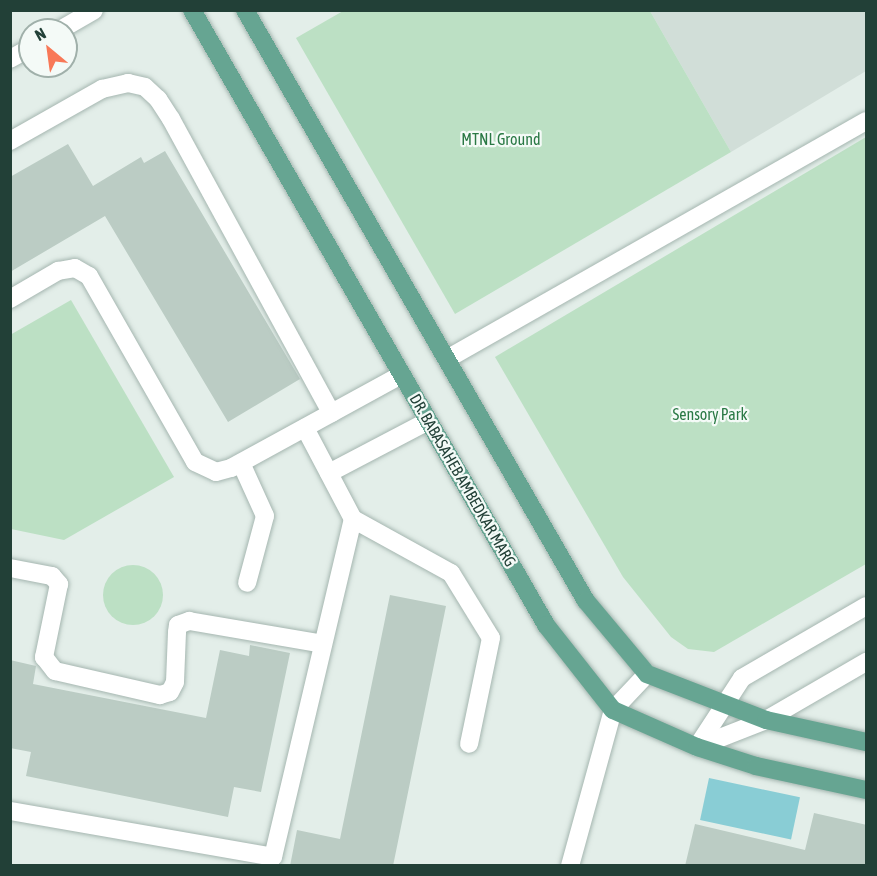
<!DOCTYPE html>
<html>
<head>
<meta charset="utf-8">
<style>
  body { margin:0 }
  #map { position:relative; width:877px; height:876px; overflow:hidden; background:#e3eee9; font-family:"Asap Condensed",sans-serif }
  div>[style] { position:absolute }
  .built>* { inset:0; background:#d1ded8 }
  .green>* { inset:0; background:#bce0c4 }
  .round { border-radius:50% }
  .water>* { inset:0; background:#89cdd5; transform-origin:0 0 }
  .building>* { inset:0; background:#bbccc4 }
  .roads { filter:drop-shadow(0 0 2px #a5b6b0) drop-shadow(0 0 2px #a5b6b0) }
  .minor>* { height:18px; margin:-9px; padding:0 9px; transform-origin:9px; border-radius:9px; background:#fff }
  .major>* { height:18px; margin:-9px; padding:0 9px; transform-origin:9px; border-radius:9px; background:#66a592 }
  span { translate:-50% -50%; white-space:nowrap; text-align:center; line-height:1.15; -webkit-text-stroke:4.5px #f4faf7; paint-order:stroke }
  .park-label { font-size:16px; color:#2a7945 }
  .street-label { font-size:16px; color:#224037 }
  .frame { position:absolute; inset:0; border:12px solid #224037; pointer-events:none }
  .north { position:absolute; left:18px; top:18px; width:60px; height:60px; box-sizing:border-box; background:#f4faf7; border:2px solid #a0b0aa; border-radius:50%; rotate:331deg; font-size:16px; font-weight:700; line-height:24px; text-align:center; color:#224037 }
  .north::after { content:''; display:block; margin:auto; width:21px; height:27px; background:#f87857; clip-path:polygon(50% 0,100% 100%,50% 72%,0 100%) }
</style>
</head>
<body>
<div id="map">
  <div class="built">
    <div style="clip-path:polygon(650px 11px,866px 11px,866px 71px,731px 152px)"></div>
  </div>
  <div class="green">
    <div style="clip-path:polygon(343px 11px,650px 11px,731px 152px,455px 314px,296px 38px)"></div>
    <div style="clip-path:polygon(866px 137px,866px 564px,714px 652px,688px 649px,671px 637px,623px 577px,495px 357px)"></div>
    <div style="clip-path:polygon(71px 300px,174px 477px,64px 540px,11px 529px,10px 335px)"></div>
    <div class="round" style="left:103px;top:565px;width:60px;height:60px"></div>
  </div>
  <div class="water">
    <div style="left:709px;top:778px;width:93px;height:43px;rotate:12deg"></div>
  </div>
  <div class="building">
    <div style="clip-path:polygon(68px 144px,93px 186px,141px 157px,144px 163px,165px 151px,300px 379px,228px 422px,105px 216px,10px 272px,10px 177px)"></div>
    <div style="clip-path:polygon(390px 595px,446px 606px,393px 866px,290px 866px,297px 830px,340px 839px)"></div>
    <div style="clip-path:polygon(250px 645px,290px 653px,261px 792px,234px 787px,228px 817px,26px 776px,31px 752px,10px 748px,10px 660px,36px 666px,33px 684px,206px 718px,220px 650px,249px 656px)"></div>
    <div style="clip-path:polygon(814px 813px,867px 825px,867px 866px,685px 866px,695px 824px,805px 850px)"></div>
  </div>
  <div class="roads">
    <div class="minor">
      <div style="left:60px;top:30px;width:39px;rotate:-30deg"></div>
      <div style="left:10px;top:59px;width:23px;rotate:-29deg"></div>
      <div style="left:10px;top:141px;width:106px;rotate:-29.5deg"></div>
      <div style="left:102px;top:89px;width:27px;rotate:-13deg"></div>
      <div style="left:128px;top:83px;width:17px;rotate:13deg"></div>
      <div style="left:145px;top:87px;width:18px;rotate:43deg"></div>
      <div style="left:158px;top:99px;width:24px;rotate:57deg"></div>
      <div style="left:171px;top:119px;width:335px;rotate:61.4deg"></div>
      <div style="left:10px;top:299px;width:56px;rotate:-30.3deg"></div>
      <div style="left:58px;top:271px;width:17px;rotate:-10deg"></div>
      <div style="left:75px;top:268px;width:16px;rotate:30deg"></div>
      <div style="left:89px;top:276px;width:214px;rotate:60.3deg"></div>
      <div style="left:195px;top:462px;width:23px;rotate:25deg"></div>
      <div style="left:216px;top:472px;width:16px;rotate:-15deg"></div>
      <div style="left:231px;top:468px;width:194px;rotate:-28.7deg"></div>
      <div style="left:447px;top:359px;width:482px;rotate:-29.6deg"></div>
      <div style="left:241px;top:463px;width:58px;rotate:65.6deg"></div>
      <div style="left:265px;top:516px;width:69px;rotate:105deg"></div>
      <div style="left:329px;top:473px;width:112px;rotate:-27.7deg"></div>
      <div style="left:353px;top:519px;width:112px;rotate:28.9deg"></div>
      <div style="left:451px;top:573px;width:76px;rotate:58.4deg"></div>
      <div style="left:491px;top:638px;width:108px;rotate:101.7deg"></div>
      <div style="left:10px;top:568px;width:43px;rotate:10.8deg"></div>
      <div style="left:52px;top:576px;width:11px;rotate:49deg"></div>
      <div style="left:59px;top:584px;width:75px;rotate:101.6deg"></div>
      <div style="left:44px;top:657px;width:18px;rotate:52deg"></div>
      <div style="left:55px;top:671px;width:108px;rotate:12.9deg"></div>
      <div style="left:160px;top:695px;width:10px;rotate:-17deg"></div>
      <div style="left:170px;top:692px;width:11px;rotate:-63deg"></div>
      <div style="left:175px;top:682px;width:50px;rotate:-87.7deg"></div>
      <div style="left:177px;top:632px;width:7px;rotate:-82deg"></div>
      <div style="left:178px;top:625px;width:12px;rotate:-20deg"></div>
      <div style="left:189px;top:621px;width:136px;rotate:9.7deg"></div>
      <div style="left:697px;top:747px;width:82px;rotate:-56.9deg"></div>
      <div style="left:742px;top:678px;width:143px;rotate:-30.1deg"></div>
      <div style="left:697px;top:747px;width:74px;rotate:-21.4deg"></div>
      <div style="left:766px;top:720px;width:116px;rotate:-30.1deg"></div>
      <div style="left:10px;top:811px;width:267px;rotate:9.9deg"></div>
      <div style="left:273px;top:857px;width:347px;rotate:-76.7deg"></div>
      <div style="left:353px;top:519px;width:103px;rotate:-117.8deg"></div>
      <div style="left:570px;top:866px;width:162px;rotate:-74.6deg"></div>
      <div style="left:613px;top:710px;width:50px;rotate:-46.6deg"></div>
    </div>
    <div class="major">
      <div style="left:192px;top:10px;width:710px;rotate:60.07deg"></div>
      <div style="left:546px;top:625px;width:108px;rotate:51.8deg"></div>
      <div style="left:613px;top:710px;width:92px;rotate:23.8deg"></div>
      <div style="left:697px;top:747px;width:62px;rotate:17.9deg"></div>
      <div style="left:756px;top:766px;width:113px;rotate:12.3deg"></div>
      <div style="left:245px;top:10px;width:682px;rotate:60.02deg"></div>
      <div style="left:586px;top:601px;width:95px;rotate:50.1deg"></div>
      <div style="left:647px;top:674px;width:128px;rotate:21.1deg"></div>
      <div style="left:766px;top:720px;width:102px;rotate:12.4deg"></div>
    </div>
  </div>
  <div class="park-label">
    <span style="left:501px;top:139px">MTNL Ground</span>
    <span style="left:710px;top:414px">Sensory Park</span>
  </div>
  <div class="street-label">
    <span style="left:463px;top:480px;rotate:60deg">DR. BABASAHEB AMBEDKAR MARG</span>
  </div>
  <div class="frame"></div>
  <div class="north">N</div>
</div>
</body>
</html>
